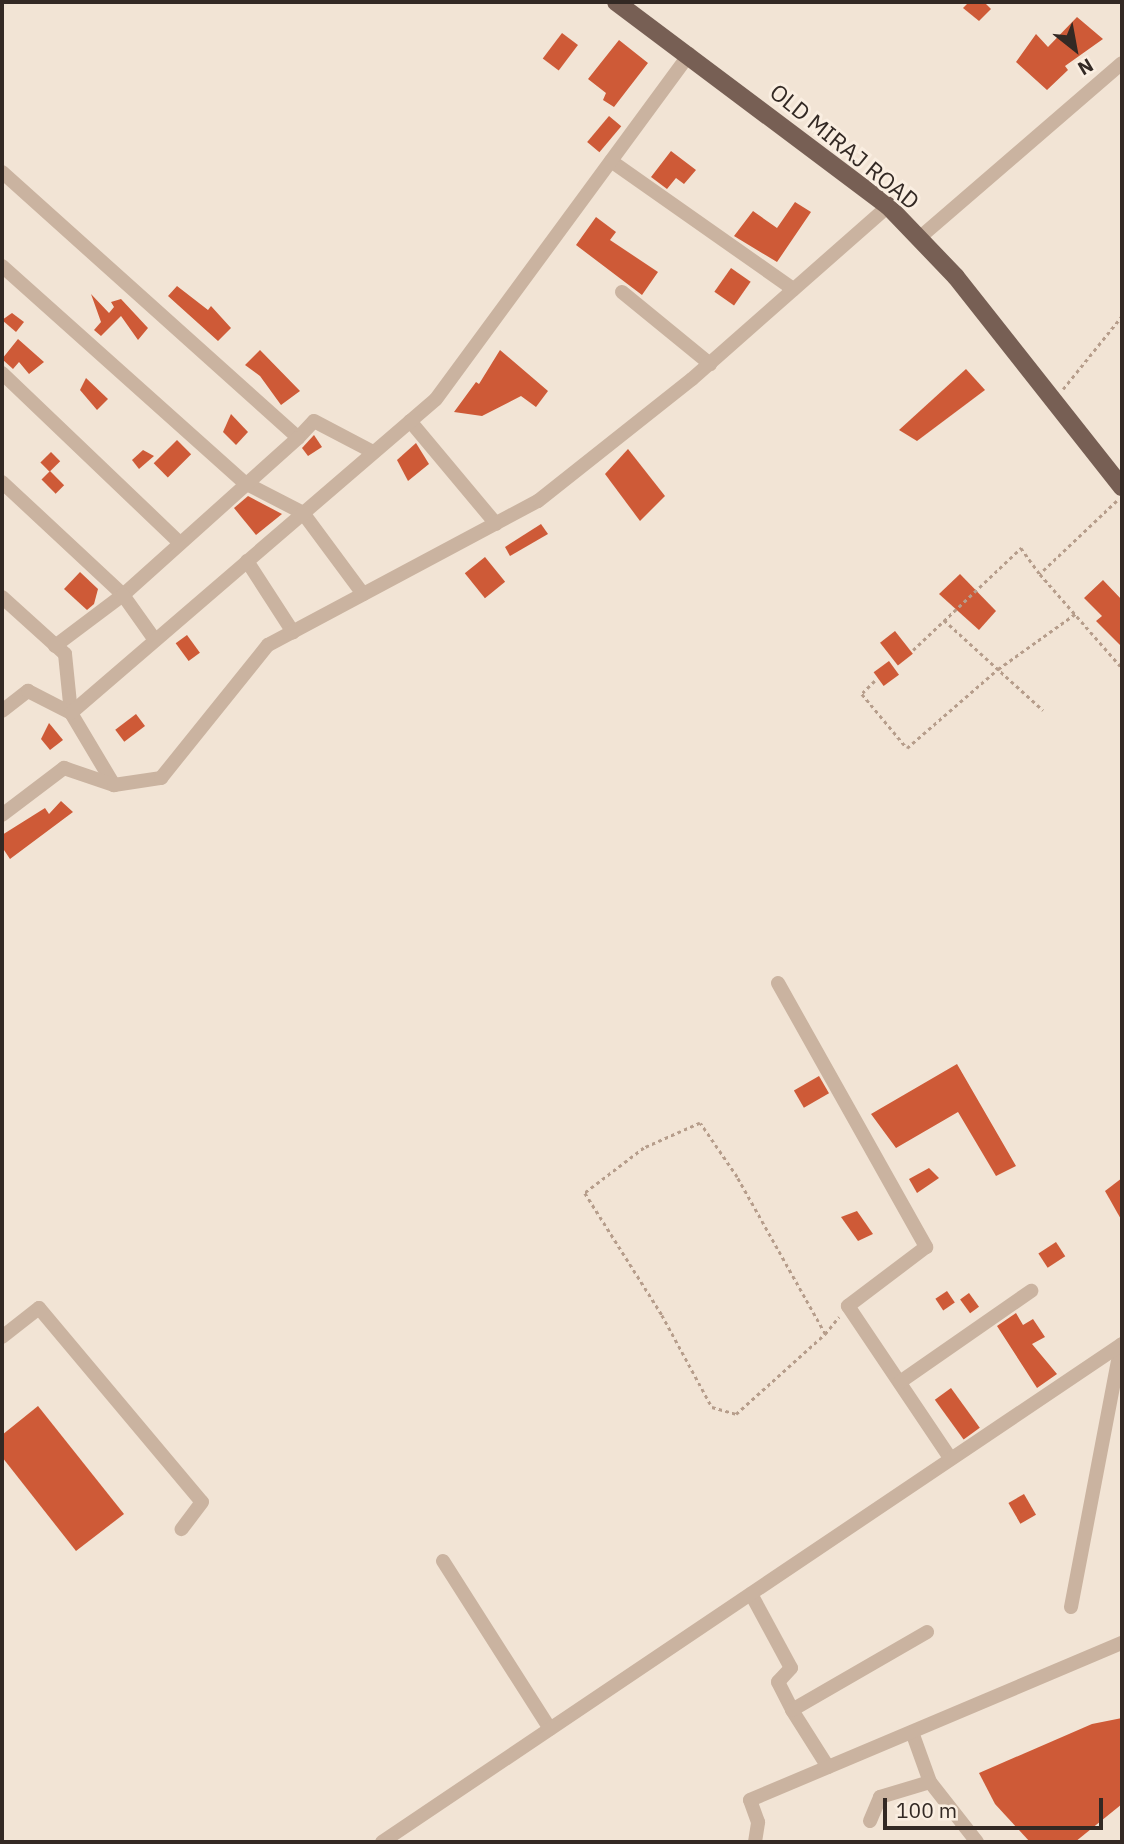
<!DOCTYPE html>
<html>
<head>
<meta charset="utf-8">
<style>
  body { margin:0 }
  #map { position:relative; width:1124px; height:1844px; overflow:hidden; background:#f2e4d5; font-family:"IBM Plex Sans",sans-serif }
  div>[style] { position:absolute }
  .building>* { inset:0; background:#ce5a37; transform-origin:0 0 }
  .path>* { height:2.5px; margin-top:-1.25px; transform-origin:0; background:repeating-linear-gradient(90deg,#b69d8b 0 3.5px,transparent 0 7px) }
  .minor>* { height:14px; margin:-7px; padding:0 7px; transform-origin:7px; border-radius:7px; background:#cab3a0 }
  .primary>* { height:18px; margin:-9px; padding:0 9px; transform-origin:9px; border-radius:9px; background:#775f54 }
  span { translate:-50% -50%; white-space:nowrap; text-align:center; line-height:1.15; -webkit-text-stroke:6px #faeee1; paint-order:stroke }
  .street-label { font-size:23px; color:#332924 }
  .frame { position:absolute; inset:0; border:4px solid #332924; pointer-events:none }
  .north { position:absolute; left:1040px; top:14px; width:70px; height:70px; -webkit-text-stroke:5px #faeee1; paint-order:stroke; rotate:149deg; font-size:19px; font-weight:700; line-height:28px; text-align:center; color:#332924 }
  .north::after { content:''; display:block; margin:auto; width:24px; height:32px; background:#332924; clip-path:polygon(50% 0,100% 100%,50% 72%,0 100%) }
  .scale { position:absolute; left:883px; top:1798px; width:220px; height:32px; box-sizing:border-box; border:4px solid #332924; border-top:0; padding-left:9px; font-size:21px; line-height:24px; white-space:nowrap; color:#332924; -webkit-text-stroke:5px #faeee1; paint-order:stroke }
</style>
</head>
<body>
<div id="map">
  <div class="building">
    <div style="clip-path:polygon(969px 2px,984px 2px,991px 9px,979px 21px,963px 8px)"></div>
    <div style="clip-path:polygon(1077px 17px,1103px 39px,1065px 66px,1068px 70px,1047px 90px,1016px 62px,1036px 34px,1048px 47px)"></div>
    <div style="left:562px;top:33px;width:20px;height:32px;rotate:37deg"></div>
    <div style="clip-path:polygon(619px 40px,648px 63px,614px 107px,603px 100px,606px 93px,588px 79px)"></div>
    <div style="left:609px;top:116px;width:16px;height:34px;rotate:40deg"></div>
    <div style="clip-path:polygon(671px 151px,696px 170px,684px 184px,676px 178px,667px 189px,651px 177px)"></div>
    <div style="clip-path:polygon(795px 202px,811px 212px,777px 262px,734px 236px,753px 211px,777px 228px)"></div>
    <div style="clip-path:polygon(596px 217px,616px 232px,610px 240px,658px 272px,642px 295px,576px 245px)"></div>
    <div style="left:731px;top:268px;width:24px;height:29px;rotate:35deg"></div>
    <div style="clip-path:polygon(177px 286px,208px 310px,211px 306px,231px 328px,218px 341px,168px 296px)"></div>
    <div style="clip-path:polygon(91px 294px,109px 313px,114px 307px,111px 302px,121px 299px,148px 328px,138px 340px,121px 316px,101px 336px,94px 330px,101px 322px)"></div>
    <div style="clip-path:polygon(12px 313px,24px 322px,16px 332px,2px 320px)"></div>
    <div style="clip-path:polygon(18px 339px,44px 362px,29px 374px,19px 362px,13px 369px,2px 359px)"></div>
    <div style="clip-path:polygon(260px 350px,300px 391px,281px 405px,260px 376px,245px 365px)"></div>
    <div style="clip-path:polygon(500px 350px,548px 391px,536px 407px,521px 396px,482px 416px,454px 412px,476px 382px,479px 384px)"></div>
    <div style="clip-path:polygon(966px 369px,985px 390px,917px 441px,899px 430px)"></div>
    <div style="clip-path:polygon(86px 378px,108px 399px,97px 410px,80px 390px)"></div>
    <div style="clip-path:polygon(231px 414px,248px 432px,236px 445px,223px 432px)"></div>
    <div style="clip-path:polygon(314px 435px,322px 447px,308px 456px,302px 448px)"></div>
    <div style="left:177px;top:440px;width:20px;height:33px;rotate:45deg"></div>
    <div style="clip-path:polygon(416px 443px,429px 464px,408px 481px,397px 460px)"></div>
    <div style="clip-path:polygon(628px 449px,665px 496px,640px 521px,605px 474px)"></div>
    <div style="clip-path:polygon(143px 450px,154px 456px,139px 469px,132px 460px)"></div>
    <div style="left:51px;top:452px;width:13px;height:15px;rotate:45deg"></div>
    <div style="left:50px;top:471px;width:20px;height:12px;rotate:45deg"></div>
    <div style="clip-path:polygon(248px 496px,282px 514px,256px 535px,234px 508px)"></div>
    <div style="clip-path:polygon(541px 524px,548px 534px,510px 556px,505px 547px)"></div>
    <div style="left:485px;top:557px;width:32px;height:26px;rotate:51deg"></div>
    <div style="clip-path:polygon(80px 572px,98px 589px,94px 604px,87px 610px,64px 589px)"></div>
    <div style="clip-path:polygon(960px 574px,996px 611px,979px 630px,939px 594px)"></div>
    <div style="clip-path:polygon(1103px 580px,1122px 600px,1122px 647px,1096px 621px,1102px 616px,1084px 598px)"></div>
    <div style="left:895px;top:631px;width:29px;height:19px;rotate:52deg"></div>
    <div style="left:187px;top:635px;width:22px;height:14px;rotate:54deg"></div>
    <div style="left:889px;top:661px;width:17px;height:19px;rotate:54deg"></div>
    <div style="left:136px;top:714px;width:15px;height:26px;rotate:53deg"></div>
    <div style="clip-path:polygon(49px 723px,63px 740px,50px 750px,41px 739px)"></div>
    <div style="clip-path:polygon(61px 801px,73px 812px,10px 859px,2px 847px,2px 835px,45px 808px,49px 814px)"></div>
    <div style="clip-path:polygon(957px 1064px,1016px 1166px,996px 1176px,958px 1112px,896px 1148px,871px 1114px)"></div>
    <div style="left:819px;top:1076px;width:20px;height:29px;rotate:60deg"></div>
    <div style="clip-path:polygon(929px 1168px,939px 1178px,917px 1193px,909px 1179px)"></div>
    <div style="clip-path:polygon(1122px 1178px,1122px 1221px,1105px 1191px)"></div>
    <div style="clip-path:polygon(857px 1211px,873px 1234px,858px 1241px,841px 1217px)"></div>
    <div style="left:1056px;top:1242px;width:17px;height:21px;rotate:57deg"></div>
    <div style="left:947px;top:1291px;width:14px;height:14px;rotate:56deg"></div>
    <div style="left:969px;top:1293px;width:17px;height:11px;rotate:54deg"></div>
    <div style="clip-path:polygon(1016px 1313px,1023px 1325px,1033px 1319px,1045px 1337px,1032px 1344px,1057px 1374px,1037px 1388px,997px 1326px)"></div>
    <div style="left:951px;top:1388px;width:49px;height:20px;rotate:54deg"></div>
    <div style="clip-path:polygon(38px 1406px,124px 1514px,76px 1551px,2px 1457px,2px 1435px)"></div>
    <div style="left:1024px;top:1494px;width:24px;height:18px;rotate:60deg"></div>
    <div style="clip-path:polygon(1122px 1718px,1122px 1804px,1075px 1842px,1030px 1842px,995px 1804px,979px 1773px,1092px 1724px)"></div>
  </div>
  <div class="path">
    <div style="left:1063px;top:389px;width:94px;rotate:-51.1deg"></div>
    <div style="left:1117px;top:501px;width:106px;rotate:136.5deg"></div>
    <div style="left:1040px;top:574px;width:125px;rotate:48.9deg"></div>
    <div style="left:944px;top:620px;width:134px;rotate:42.3deg"></div>
    <div style="left:913px;top:650px;width:149px;rotate:-43.4deg"></div>
    <div style="left:1021px;top:548px;width:32px;rotate:54deg"></div>
    <div style="left:875px;top:681px;width:18px;rotate:135deg"></div>
    <div style="left:862px;top:694px;width:70px;rotate:50.2deg"></div>
    <div style="left:907px;top:748px;width:121px;rotate:-41deg"></div>
    <div style="left:998px;top:669px;width:95px;rotate:-35.5deg"></div>
    <div style="left:825px;top:1334px;width:180px;rotate:-119.3deg"></div>
    <div style="left:737px;top:1177px;width:65px;rotate:-124.4deg"></div>
    <div style="left:700px;top:1123px;width:61px;rotate:155.9deg"></div>
    <div style="left:644px;top:1148px;width:74px;rotate:142.7deg"></div>
    <div style="left:585px;top:1193px;width:144px;rotate:57.7deg"></div>
    <div style="left:662px;top:1315px;width:105px;rotate:61.5deg"></div>
    <div style="left:712px;top:1407px;width:25px;rotate:16deg"></div>
    <div style="left:736px;top:1414px;width:120px;rotate:-42deg"></div>
    <div style="left:825px;top:1334px;width:22px;rotate:-51deg"></div>
  </div>
  <div class="minor">
    <div style="left:611px;top:161px;width:223px;rotate:35.1deg"></div>
    <div style="left:2px;top:172px;width:398px;rotate:41.9deg"></div>
    <div style="left:298px;top:438px;width:23px;rotate:-47deg"></div>
    <div style="left:314px;top:421px;width:67px;rotate:27.7deg"></div>
    <div style="left:918px;top:239px;width:269px;rotate:-40.8deg"></div>
    <div style="left:2px;top:266px;width:326px;rotate:41.8deg"></div>
    <div style="left:245px;top:483px;width:65px;rotate:27.3deg"></div>
    <div style="left:303px;top:513px;width:101px;rotate:53.5deg"></div>
    <div style="left:622px;top:292px;width:114px;rotate:39.3deg"></div>
    <div style="left:2px;top:373px;width:246px;rotate:43.7deg"></div>
    <div style="left:410px;top:421px;width:134px;rotate:50.1deg"></div>
    <div style="left:2px;top:482px;width:166px;rotate:43deg"></div>
    <div style="left:123px;top:595px;width:235px;rotate:-41.9deg"></div>
    <div style="left:247px;top:561px;width:85px;rotate:57.1deg"></div>
    <div style="left:2px;top:597px;width:85px;rotate:42.1deg"></div>
    <div style="left:65px;top:654px;width:59px;rotate:84.2deg"></div>
    <div style="left:71px;top:713px;width:84px;rotate:59.2deg"></div>
    <div style="left:55px;top:646px;width:85px;rotate:-36.9deg"></div>
    <div style="left:123px;top:595px;width:55px;rotate:54.6deg"></div>
    <div style="left:2px;top:711px;width:33px;rotate:-38deg"></div>
    <div style="left:28px;top:691px;width:48px;rotate:27.1deg"></div>
    <div style="left:71px;top:713px;width:481px;rotate:-40.7deg"></div>
    <div style="left:436px;top:399px;width:428px;rotate:-53.7deg"></div>
    <div style="left:2px;top:815px;width:78px;rotate:-37.2deg"></div>
    <div style="left:64px;top:768px;width:53px;rotate:18.8deg"></div>
    <div style="left:114px;top:785px;width:48px;rotate:-8.5deg"></div>
    <div style="left:161px;top:778px;width:171px;rotate:-51.2deg"></div>
    <div style="left:268px;top:645px;width:306px;rotate:-28.1deg"></div>
    <div style="left:538px;top:501px;width:196px;rotate:-38.4deg"></div>
    <div style="left:692px;top:379px;width:261px;rotate:-41.4deg"></div>
    <div style="left:778px;top:983px;width:303px;rotate:60.7deg"></div>
    <div style="left:926px;top:1247px;width:98px;rotate:142.9deg"></div>
    <div style="left:848px;top:1306px;width:184px;rotate:56.1deg"></div>
    <div style="left:2px;top:1337px;width:47px;rotate:-38.1deg"></div>
    <div style="left:39px;top:1308px;width:253px;rotate:50deg"></div>
    <div style="left:202px;top:1502px;width:34px;rotate:127deg"></div>
    <div style="left:900px;top:1382px;width:160px;rotate:-34.8deg"></div>
    <div style="left:443px;top:1561px;width:199px;rotate:57.5deg"></div>
    <div style="left:751px;top:1594px;width:84px;rotate:61.6deg"></div>
    <div style="left:791px;top:1668px;width:19px;rotate:133deg"></div>
    <div style="left:778px;top:1682px;width:31px;rotate:63deg"></div>
    <div style="left:1071px;top:1607px;width:267px;rotate:-79.2deg"></div>
    <div style="left:912px;top:1732px;width:53px;rotate:70.2deg"></div>
    <div style="left:828px;top:1767px;width:67px;rotate:-122.3deg"></div>
    <div style="left:792px;top:1710px;width:156px;rotate:-30deg"></div>
    <div style="left:870px;top:1821px;width:26px;rotate:-67deg"></div>
    <div style="left:880px;top:1797px;width:52px;rotate:-16.7deg"></div>
    <div style="left:930px;top:1782px;width:76px;rotate:51.9deg"></div>
    <div style="left:382px;top:1842px;width:892px;rotate:-33.94deg"></div>
    <div style="left:755px;top:1842px;width:20px;rotate:-81deg"></div>
    <div style="left:758px;top:1822px;width:23px;rotate:-110deg"></div>
    <div style="left:750px;top:1800px;width:404px;rotate:-22.9deg"></div>
  </div>
  <div class="primary">
    <div style="left:616px;top:2px;width:340px;rotate:36.9deg"></div>
    <div style="left:888px;top:206px;width:98px;rotate:46.2deg"></div>
    <div style="left:956px;top:277px;width:268px;rotate:51.7deg"></div>
  </div>
  <div class="street-label">
    <span style="left:845px;top:146px;rotate:39deg">OLD MIRAJ ROAD</span>
  </div>
  <div class="frame"></div>
  <div class="north">N</div>
  <div class="scale">100 m</div>
</div>
</body>
</html>
